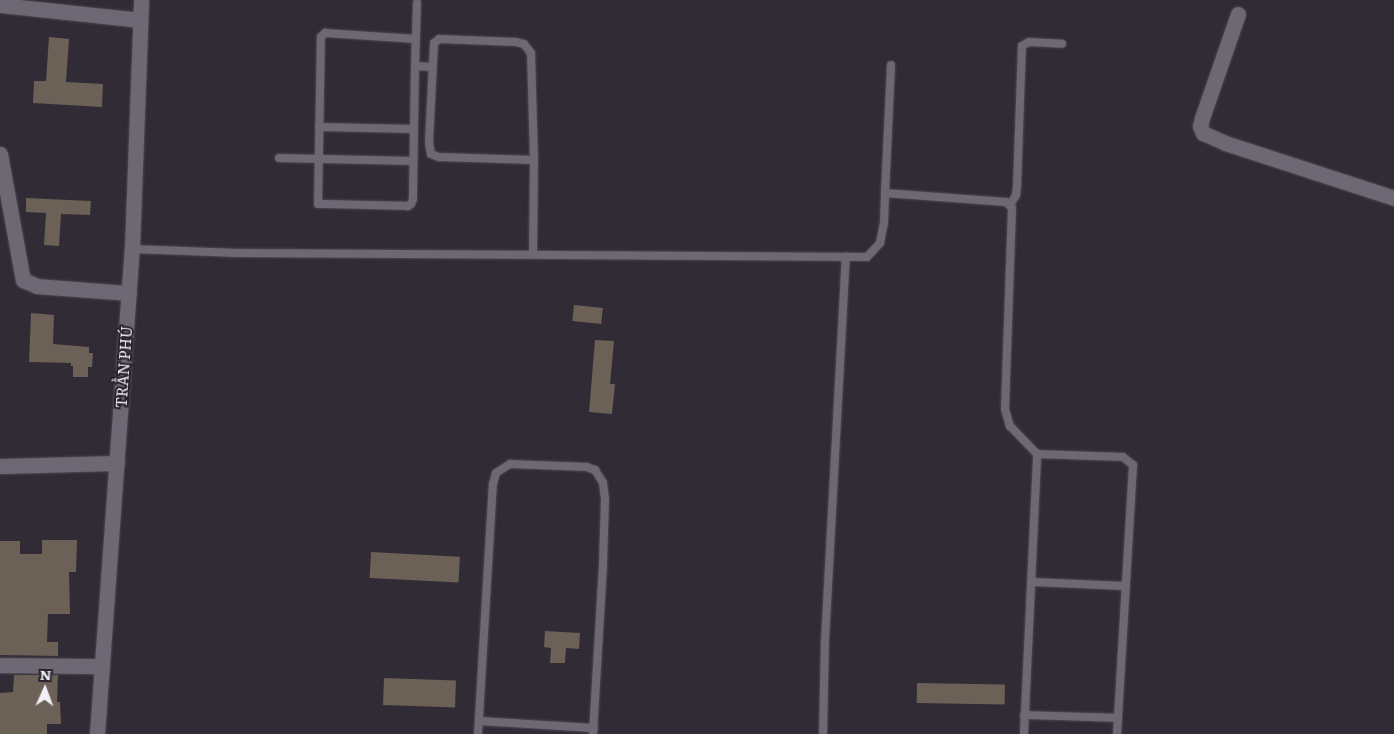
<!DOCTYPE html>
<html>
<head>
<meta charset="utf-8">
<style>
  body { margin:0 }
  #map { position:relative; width:1394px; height:734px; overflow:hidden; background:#312b36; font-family:Literata,serif }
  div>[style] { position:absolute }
  .building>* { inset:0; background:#6b6156; transform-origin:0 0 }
  .roads { filter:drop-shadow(0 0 1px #4d4851) drop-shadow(0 0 1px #4d4851) }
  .lane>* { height:8px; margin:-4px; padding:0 4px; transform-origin:4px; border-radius:4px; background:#6e6774 }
  .street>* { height:15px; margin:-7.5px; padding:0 7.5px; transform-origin:7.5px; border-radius:7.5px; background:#6e6774 }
  .secondary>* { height:15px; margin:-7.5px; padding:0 7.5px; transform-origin:7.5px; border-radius:7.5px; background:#6e6774 }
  span { translate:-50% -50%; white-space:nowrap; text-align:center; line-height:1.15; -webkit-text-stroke:4px #27212c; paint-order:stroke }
  .street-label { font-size:15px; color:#f3eff7 }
  .north { position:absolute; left:20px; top:664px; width:50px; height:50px; -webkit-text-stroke:4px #27212c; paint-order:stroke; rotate:2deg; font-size:14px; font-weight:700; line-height:20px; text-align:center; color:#f3eff7 }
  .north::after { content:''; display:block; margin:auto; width:18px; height:22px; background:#f3eff7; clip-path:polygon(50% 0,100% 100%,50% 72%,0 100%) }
</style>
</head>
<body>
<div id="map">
  <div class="building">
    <div style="clip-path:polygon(49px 37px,69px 39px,66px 82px,103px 84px,102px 107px,33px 103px,34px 81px,46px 81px)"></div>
    <div style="clip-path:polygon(26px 198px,91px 201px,90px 215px,61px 214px,59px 246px,44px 245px,46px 213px,26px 212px)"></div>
    <div style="left:574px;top:305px;width:29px;height:16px;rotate:6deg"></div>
    <div style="clip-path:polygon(31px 313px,54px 315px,53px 344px,89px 347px,89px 353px,93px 353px,92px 367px,88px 367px,88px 377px,73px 377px,73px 366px,71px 366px,71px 363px,29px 362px)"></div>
    <div style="clip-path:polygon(595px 340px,614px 341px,610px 384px,615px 384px,612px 414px,589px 412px)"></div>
    <div style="clip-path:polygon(42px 540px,77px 540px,76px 572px,69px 572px,70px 614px,48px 614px,47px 642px,58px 642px,58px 656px,0 655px,0 541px,20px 541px,20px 554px,42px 554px)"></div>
    <div style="left:371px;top:552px;width:89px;height:26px;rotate:3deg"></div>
    <div style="clip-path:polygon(545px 631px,580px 633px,579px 649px,566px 648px,565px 663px,550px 663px,551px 648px,544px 647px)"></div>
    <div style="clip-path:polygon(14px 675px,58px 675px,57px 702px,60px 702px,61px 724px,47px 724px,47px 734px,0 734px,0 693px,13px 692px)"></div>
    <div style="left:384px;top:678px;width:72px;height:27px;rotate:2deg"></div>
    <div style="left:917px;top:683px;width:88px;height:20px;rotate:1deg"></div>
  </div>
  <div class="roads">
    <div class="lane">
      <div style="left:417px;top:3px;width:63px;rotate:91.8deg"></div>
      <div style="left:415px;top:66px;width:17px;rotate:3deg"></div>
      <div style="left:415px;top:66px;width:133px;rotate:90.9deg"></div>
      <div style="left:413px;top:199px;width:5px;rotate:112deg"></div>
      <div style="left:411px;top:204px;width:4px;rotate:146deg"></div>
      <div style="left:408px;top:206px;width:90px;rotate:-178.7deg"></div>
      <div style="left:318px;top:204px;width:167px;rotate:-89deg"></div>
      <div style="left:321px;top:37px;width:6px;rotate:-45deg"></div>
      <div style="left:325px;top:33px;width:91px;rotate:3.8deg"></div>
      <div style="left:319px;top:127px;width:95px;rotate:1.2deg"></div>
      <div style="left:279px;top:158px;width:134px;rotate:1.3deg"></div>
      <div style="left:885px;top:193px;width:128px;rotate:-87.3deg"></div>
      <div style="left:1010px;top:205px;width:12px;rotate:-59deg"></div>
      <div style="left:1016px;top:195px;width:8px;rotate:-83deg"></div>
      <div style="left:1017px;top:187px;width:141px;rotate:-88deg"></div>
      <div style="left:1022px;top:46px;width:8px;rotate:-30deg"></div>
      <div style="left:1029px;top:42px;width:33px;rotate:3deg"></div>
      <div style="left:132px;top:249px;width:106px;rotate:2.2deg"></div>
      <div style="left:238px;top:253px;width:629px;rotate:0.36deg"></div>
      <div style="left:867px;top:257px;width:19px;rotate:-47deg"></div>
      <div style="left:880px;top:243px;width:20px;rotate:-79deg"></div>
      <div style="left:884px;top:223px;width:30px;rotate:-88deg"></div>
      <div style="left:885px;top:193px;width:121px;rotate:4.3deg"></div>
      <div style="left:1006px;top:202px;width:8px;rotate:45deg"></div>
      <div style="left:1012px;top:208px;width:201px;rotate:92deg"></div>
      <div style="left:1005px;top:409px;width:18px;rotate:74deg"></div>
      <div style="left:1010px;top:426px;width:39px;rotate:46deg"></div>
      <div style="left:1037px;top:454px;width:86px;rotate:2deg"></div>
      <div style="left:1123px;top:457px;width:13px;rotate:39deg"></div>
      <div style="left:1133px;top:465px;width:269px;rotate:93.4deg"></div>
      <div style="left:533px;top:254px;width:94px;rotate:-89.4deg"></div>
      <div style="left:534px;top:160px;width:107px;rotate:-91.6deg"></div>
      <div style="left:531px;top:53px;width:11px;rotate:-128deg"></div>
      <div style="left:524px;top:44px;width:8px;rotate:-166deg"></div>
      <div style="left:516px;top:42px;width:77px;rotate:-177.8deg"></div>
      <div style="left:439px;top:39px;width:6px;rotate:141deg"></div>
      <div style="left:434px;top:43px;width:99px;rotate:92.9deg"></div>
      <div style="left:429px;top:142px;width:12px;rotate:81deg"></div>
      <div style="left:431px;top:154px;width:9px;rotate:21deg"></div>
      <div style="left:439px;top:157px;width:95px;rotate:1.8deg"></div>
      <div style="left:1031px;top:582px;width:95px;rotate:2.4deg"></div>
      <div style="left:1024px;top:715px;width:94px;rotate:1.8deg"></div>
      <div style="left:479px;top:721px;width:115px;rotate:3.5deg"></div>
      <div style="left:478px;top:734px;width:250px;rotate:-86.6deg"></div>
      <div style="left:493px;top:484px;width:11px;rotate:-75deg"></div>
      <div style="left:496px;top:473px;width:17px;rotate:-33deg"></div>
      <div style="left:510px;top:464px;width:77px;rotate:2.2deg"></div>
      <div style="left:587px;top:467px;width:9px;rotate:21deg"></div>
      <div style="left:595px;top:470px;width:15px;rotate:58deg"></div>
      <div style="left:603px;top:483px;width:17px;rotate:83deg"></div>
      <div style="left:605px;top:500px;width:65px;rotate:91.8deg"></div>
      <div style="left:603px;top:565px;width:169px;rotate:93.4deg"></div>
      <div style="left:823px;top:734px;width:93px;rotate:-88.8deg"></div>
      <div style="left:825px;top:641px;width:385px;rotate:-86.9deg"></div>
      <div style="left:1024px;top:734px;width:280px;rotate:-87.3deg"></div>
    </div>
    <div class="street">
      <div style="left:0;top:5px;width:141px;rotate:6.1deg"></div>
      <div style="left:1238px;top:14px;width:110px;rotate:109.1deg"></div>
      <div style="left:1202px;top:118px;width:8px;rotate:104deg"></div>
      <div style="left:1200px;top:126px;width:8px;rotate:67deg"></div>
      <div style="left:1203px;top:133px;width:24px;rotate:24deg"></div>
      <div style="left:1225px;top:143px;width:178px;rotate:18deg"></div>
      <div style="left:0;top:154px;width:128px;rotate:79.7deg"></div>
      <div style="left:23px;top:280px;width:15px;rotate:23deg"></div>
      <div style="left:37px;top:286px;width:92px;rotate:4.4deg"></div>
      <div style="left:0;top:466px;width:117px;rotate:-1.5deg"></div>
      <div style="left:0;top:665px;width:102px;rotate:0.6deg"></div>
    </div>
    <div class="secondary">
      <div style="left:97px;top:734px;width:486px;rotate:-85.9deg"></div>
      <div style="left:132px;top:249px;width:249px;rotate:-87.9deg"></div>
    </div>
  </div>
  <div class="street-label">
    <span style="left:123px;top:367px;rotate:-86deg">TRẦN PHÚ</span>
  </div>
  <div class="north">N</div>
</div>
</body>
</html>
